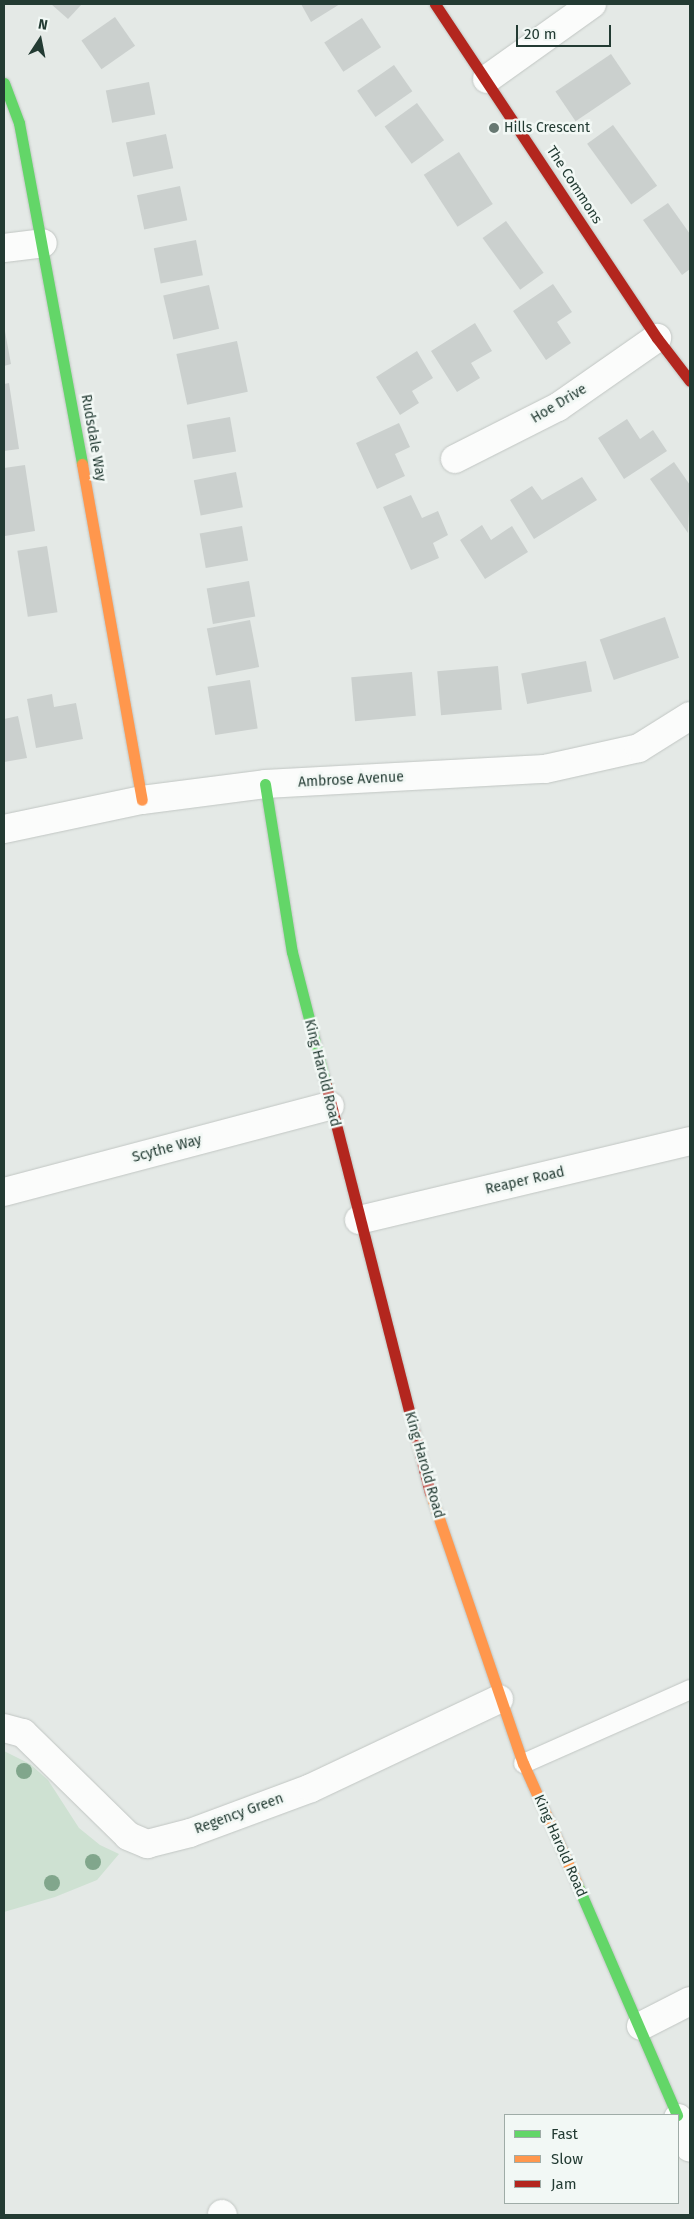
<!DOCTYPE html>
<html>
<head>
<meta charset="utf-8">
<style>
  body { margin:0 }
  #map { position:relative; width:694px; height:2219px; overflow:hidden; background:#e4e9e6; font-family:"Fira Sans",sans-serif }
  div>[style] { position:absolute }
  .green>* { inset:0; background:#cee1d2 }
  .building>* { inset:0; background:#cbd0ce; transform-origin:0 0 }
  .roads { filter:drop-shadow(0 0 1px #c1c6c3) drop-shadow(0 0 1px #c1c6c3) }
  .lane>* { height:19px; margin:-9.5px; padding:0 9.5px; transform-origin:9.5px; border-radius:9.5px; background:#fbfcfb }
  .street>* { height:28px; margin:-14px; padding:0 14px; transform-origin:14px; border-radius:14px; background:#fbfcfb }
  .fast>* { height:11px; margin:-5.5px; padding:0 5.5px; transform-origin:5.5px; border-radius:5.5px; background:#63d668 }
  .slow>* { height:11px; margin:-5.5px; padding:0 5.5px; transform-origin:5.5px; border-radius:5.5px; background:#ff974d }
  .jam>* { height:11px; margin:-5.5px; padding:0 5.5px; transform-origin:5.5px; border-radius:5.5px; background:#b3261e }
  .trees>* { width:16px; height:16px; margin:-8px; border-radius:50%; background:#81a68c }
  .dots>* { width:14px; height:14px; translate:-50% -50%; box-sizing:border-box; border:2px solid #f2f8f5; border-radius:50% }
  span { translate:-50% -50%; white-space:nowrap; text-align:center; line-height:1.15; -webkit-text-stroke:5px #f2f8f5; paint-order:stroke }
  .poi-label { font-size:14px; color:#233b33 }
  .left { translate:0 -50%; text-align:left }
  .street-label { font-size:14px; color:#233b33 }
  .frame { position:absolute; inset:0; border:5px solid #233b33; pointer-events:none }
  .legend { position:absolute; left:504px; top:2114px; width:175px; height:90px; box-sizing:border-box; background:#f2f8f5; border:1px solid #9faca7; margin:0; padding:6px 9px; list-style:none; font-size:15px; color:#233b33 }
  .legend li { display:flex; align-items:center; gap:10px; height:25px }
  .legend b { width:25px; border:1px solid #9faca7 }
  .north { position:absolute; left:15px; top:15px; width:50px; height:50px; -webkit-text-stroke:4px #f2f8f5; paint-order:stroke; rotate:11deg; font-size:14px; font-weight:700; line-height:20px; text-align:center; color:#233b33 }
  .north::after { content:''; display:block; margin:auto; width:18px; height:22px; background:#233b33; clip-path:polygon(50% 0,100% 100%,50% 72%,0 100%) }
  .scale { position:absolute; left:516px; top:25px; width:95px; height:22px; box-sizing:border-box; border:2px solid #233b33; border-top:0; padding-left:6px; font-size:15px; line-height:18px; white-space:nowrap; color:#233b33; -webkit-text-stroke:4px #f2f8f5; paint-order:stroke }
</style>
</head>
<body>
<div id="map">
  <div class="green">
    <div style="clip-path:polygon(4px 1751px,30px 1764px,48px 1780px,79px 1828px,100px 1845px,119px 1854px,97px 1880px,55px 1897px,4px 1912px)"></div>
  </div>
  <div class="building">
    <div style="clip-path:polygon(51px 4px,82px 4px,68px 19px)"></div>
    <div style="clip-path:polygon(301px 4px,340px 4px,311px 22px)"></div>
    <div style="left:115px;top:17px;width:35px;height:41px;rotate:55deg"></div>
    <div style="left:362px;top:18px;width:35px;height:45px;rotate:57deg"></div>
    <div style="left:611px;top:54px;width:36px;height:67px;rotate:56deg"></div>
    <div style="left:394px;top:65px;width:32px;height:45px;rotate:55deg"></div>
    <div style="left:149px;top:82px;width:33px;height:44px;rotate:79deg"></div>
    <div style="left:417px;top:103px;width:46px;height:40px;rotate:54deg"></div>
    <div style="left:613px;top:125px;width:75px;height:32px;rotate:54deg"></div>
    <div style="left:166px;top:134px;width:35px;height:41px;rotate:78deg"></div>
    <div style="left:459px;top:152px;width:62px;height:42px;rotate:57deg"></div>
    <div style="left:180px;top:186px;width:35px;height:44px;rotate:78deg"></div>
    <div style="clip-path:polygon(668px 203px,690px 234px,690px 269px,682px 275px,643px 220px)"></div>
    <div style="left:506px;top:221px;width:64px;height:29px;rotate:54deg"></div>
    <div style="left:196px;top:240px;width:36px;height:43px;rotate:79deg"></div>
    <div style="clip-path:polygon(553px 284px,572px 312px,557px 322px,571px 343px,546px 360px,513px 311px)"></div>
    <div style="left:209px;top:285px;width:45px;height:47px;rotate:77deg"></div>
    <div style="clip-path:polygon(475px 323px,492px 351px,471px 363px,480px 378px,457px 392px,431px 351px)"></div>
    <div style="clip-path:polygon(4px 326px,11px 364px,4px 366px)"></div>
    <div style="left:237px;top:341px;width:52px;height:62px;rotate:78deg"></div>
    <div style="clip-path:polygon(417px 351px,433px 378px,412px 391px,419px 403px,400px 415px,376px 377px)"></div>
    <div style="clip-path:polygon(9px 383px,19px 449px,4px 451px,4px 384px)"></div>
    <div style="left:230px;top:417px;width:35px;height:44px;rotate:80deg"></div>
    <div style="clip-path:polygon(627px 419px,640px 439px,653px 430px,667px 451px,624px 479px,598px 438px)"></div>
    <div style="clip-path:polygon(399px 423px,410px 447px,395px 454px,405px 476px,377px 489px,356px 443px)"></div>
    <div style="clip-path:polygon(674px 462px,690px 485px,688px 533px,650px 479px)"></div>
    <div style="clip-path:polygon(25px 465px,35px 531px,5px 536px,4px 468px)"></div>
    <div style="left:236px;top:472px;width:36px;height:43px;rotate:79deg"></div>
    <div style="clip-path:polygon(582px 477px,597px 500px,534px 539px,510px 500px,532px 486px,542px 500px)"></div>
    <div style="clip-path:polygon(411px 495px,422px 518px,438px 511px,448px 535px,433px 543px,439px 558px,411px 570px,383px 507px)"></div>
    <div style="clip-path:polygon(482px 525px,491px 540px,512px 526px,528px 552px,485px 579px,460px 540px)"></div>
    <div style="left:242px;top:526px;width:35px;height:43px;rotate:80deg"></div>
    <div style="left:47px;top:546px;width:67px;height:30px;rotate:81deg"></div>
    <div style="left:249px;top:581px;width:36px;height:43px;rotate:80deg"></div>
    <div style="left:665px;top:617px;width:43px;height:69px;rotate:71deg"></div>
    <div style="left:250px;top:620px;width:48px;height:44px;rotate:79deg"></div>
    <div style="left:586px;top:661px;width:31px;height:66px;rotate:79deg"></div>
    <div style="left:498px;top:666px;width:44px;height:61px;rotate:85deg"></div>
    <div style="left:412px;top:672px;width:44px;height:61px;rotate:85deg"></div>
    <div style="left:250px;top:680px;width:49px;height:43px;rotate:81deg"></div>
    <div style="clip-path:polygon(52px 694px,54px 707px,76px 703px,83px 739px,36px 748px,27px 699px)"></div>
    <div style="clip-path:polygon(18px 716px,27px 758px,4px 762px,4px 719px)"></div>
  </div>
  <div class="roads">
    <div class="lane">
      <div style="left:523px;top:1763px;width:183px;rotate:-23.9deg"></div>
    </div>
    <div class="street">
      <div style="left:487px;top:79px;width:129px;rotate:-35.5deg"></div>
      <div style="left:4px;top:248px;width:39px;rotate:-7deg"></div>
      <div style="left:455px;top:459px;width:115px;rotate:-26.8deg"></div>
      <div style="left:558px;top:407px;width:121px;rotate:-34.9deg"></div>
      <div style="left:4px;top:829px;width:141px;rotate:-11.9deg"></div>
      <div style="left:142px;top:800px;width:124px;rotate:-7.4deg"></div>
      <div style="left:265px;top:784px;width:280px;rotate:-3.1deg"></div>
      <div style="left:545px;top:769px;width:96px;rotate:-12.6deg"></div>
      <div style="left:639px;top:748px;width:60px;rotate:-32.1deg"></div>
      <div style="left:4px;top:1192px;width:337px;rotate:-14.8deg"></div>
      <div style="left:359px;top:1220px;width:340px;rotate:-13.4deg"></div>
      <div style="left:4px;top:1728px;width:20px;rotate:15deg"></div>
      <div style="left:23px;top:1733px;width:147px;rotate:44.4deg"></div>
      <div style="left:128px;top:1836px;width:21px;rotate:23deg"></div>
      <div style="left:147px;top:1844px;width:44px;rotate:-14.3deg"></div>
      <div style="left:190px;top:1833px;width:129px;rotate:-20.4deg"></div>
      <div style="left:311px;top:1788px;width:208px;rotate:-25.3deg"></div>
      <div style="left:641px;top:2026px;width:55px;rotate:-27deg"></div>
      <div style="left:678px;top:2118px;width:32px;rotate:68deg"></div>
      <div style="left:222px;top:2214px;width:1px;rotate:45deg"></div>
    </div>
    <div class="fast">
      <div style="left:4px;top:83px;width:43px;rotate:69.4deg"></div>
      <div style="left:19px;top:123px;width:347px;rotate:79.5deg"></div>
      <div style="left:265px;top:784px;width:170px;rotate:80.9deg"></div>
      <div style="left:292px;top:952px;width:137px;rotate:75.7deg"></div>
      <div style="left:577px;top:1884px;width:252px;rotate:66.6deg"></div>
    </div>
    <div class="slow">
      <div style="left:82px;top:464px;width:341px;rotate:79.9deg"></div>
      <div style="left:430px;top:1492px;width:287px;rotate:71.1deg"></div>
      <div style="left:523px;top:1763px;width:133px;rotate:65.9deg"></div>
    </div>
    <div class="jam">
      <div style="left:435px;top:4px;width:401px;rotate:56.4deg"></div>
      <div style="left:657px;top:338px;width:54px;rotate:52.5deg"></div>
      <div style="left:326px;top:1085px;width:420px;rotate:75.7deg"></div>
    </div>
  </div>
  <div class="trees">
    <div style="left:24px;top:1771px"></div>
    <div style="left:93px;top:1862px"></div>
    <div style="left:52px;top:1883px"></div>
  </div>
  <div class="dots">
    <div style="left:494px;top:128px;background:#677872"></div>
  </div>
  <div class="poi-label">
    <span class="left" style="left:504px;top:128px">Hills Crescent</span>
  </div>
  <div class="street-label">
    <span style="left:574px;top:185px;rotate:57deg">The Commons</span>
    <span style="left:559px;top:404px;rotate:-31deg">Hoe Drive</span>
    <span style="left:93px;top:438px;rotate:80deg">Rudsdale Way</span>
    <span style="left:351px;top:780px;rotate:-3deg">Ambrose Avenue</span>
    <span style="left:322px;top:1073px;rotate:76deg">King Harold Road</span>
    <span style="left:167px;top:1149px;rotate:-15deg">Scythe Way</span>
    <span style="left:525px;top:1181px;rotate:-13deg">Reaper Road</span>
    <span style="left:424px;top:1465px;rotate:74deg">King Harold Road</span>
    <span style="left:239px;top:1814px;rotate:-20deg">Regency Green</span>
    <span style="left:560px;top:1846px;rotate:66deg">King Harold Road</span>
  </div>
  <div class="frame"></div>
  <ul class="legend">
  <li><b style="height:6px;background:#63d668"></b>Fast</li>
  <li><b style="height:6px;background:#ff974d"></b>Slow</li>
  <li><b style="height:6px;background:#b3261e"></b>Jam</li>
  </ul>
  <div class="north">N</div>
  <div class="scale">20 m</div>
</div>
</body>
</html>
